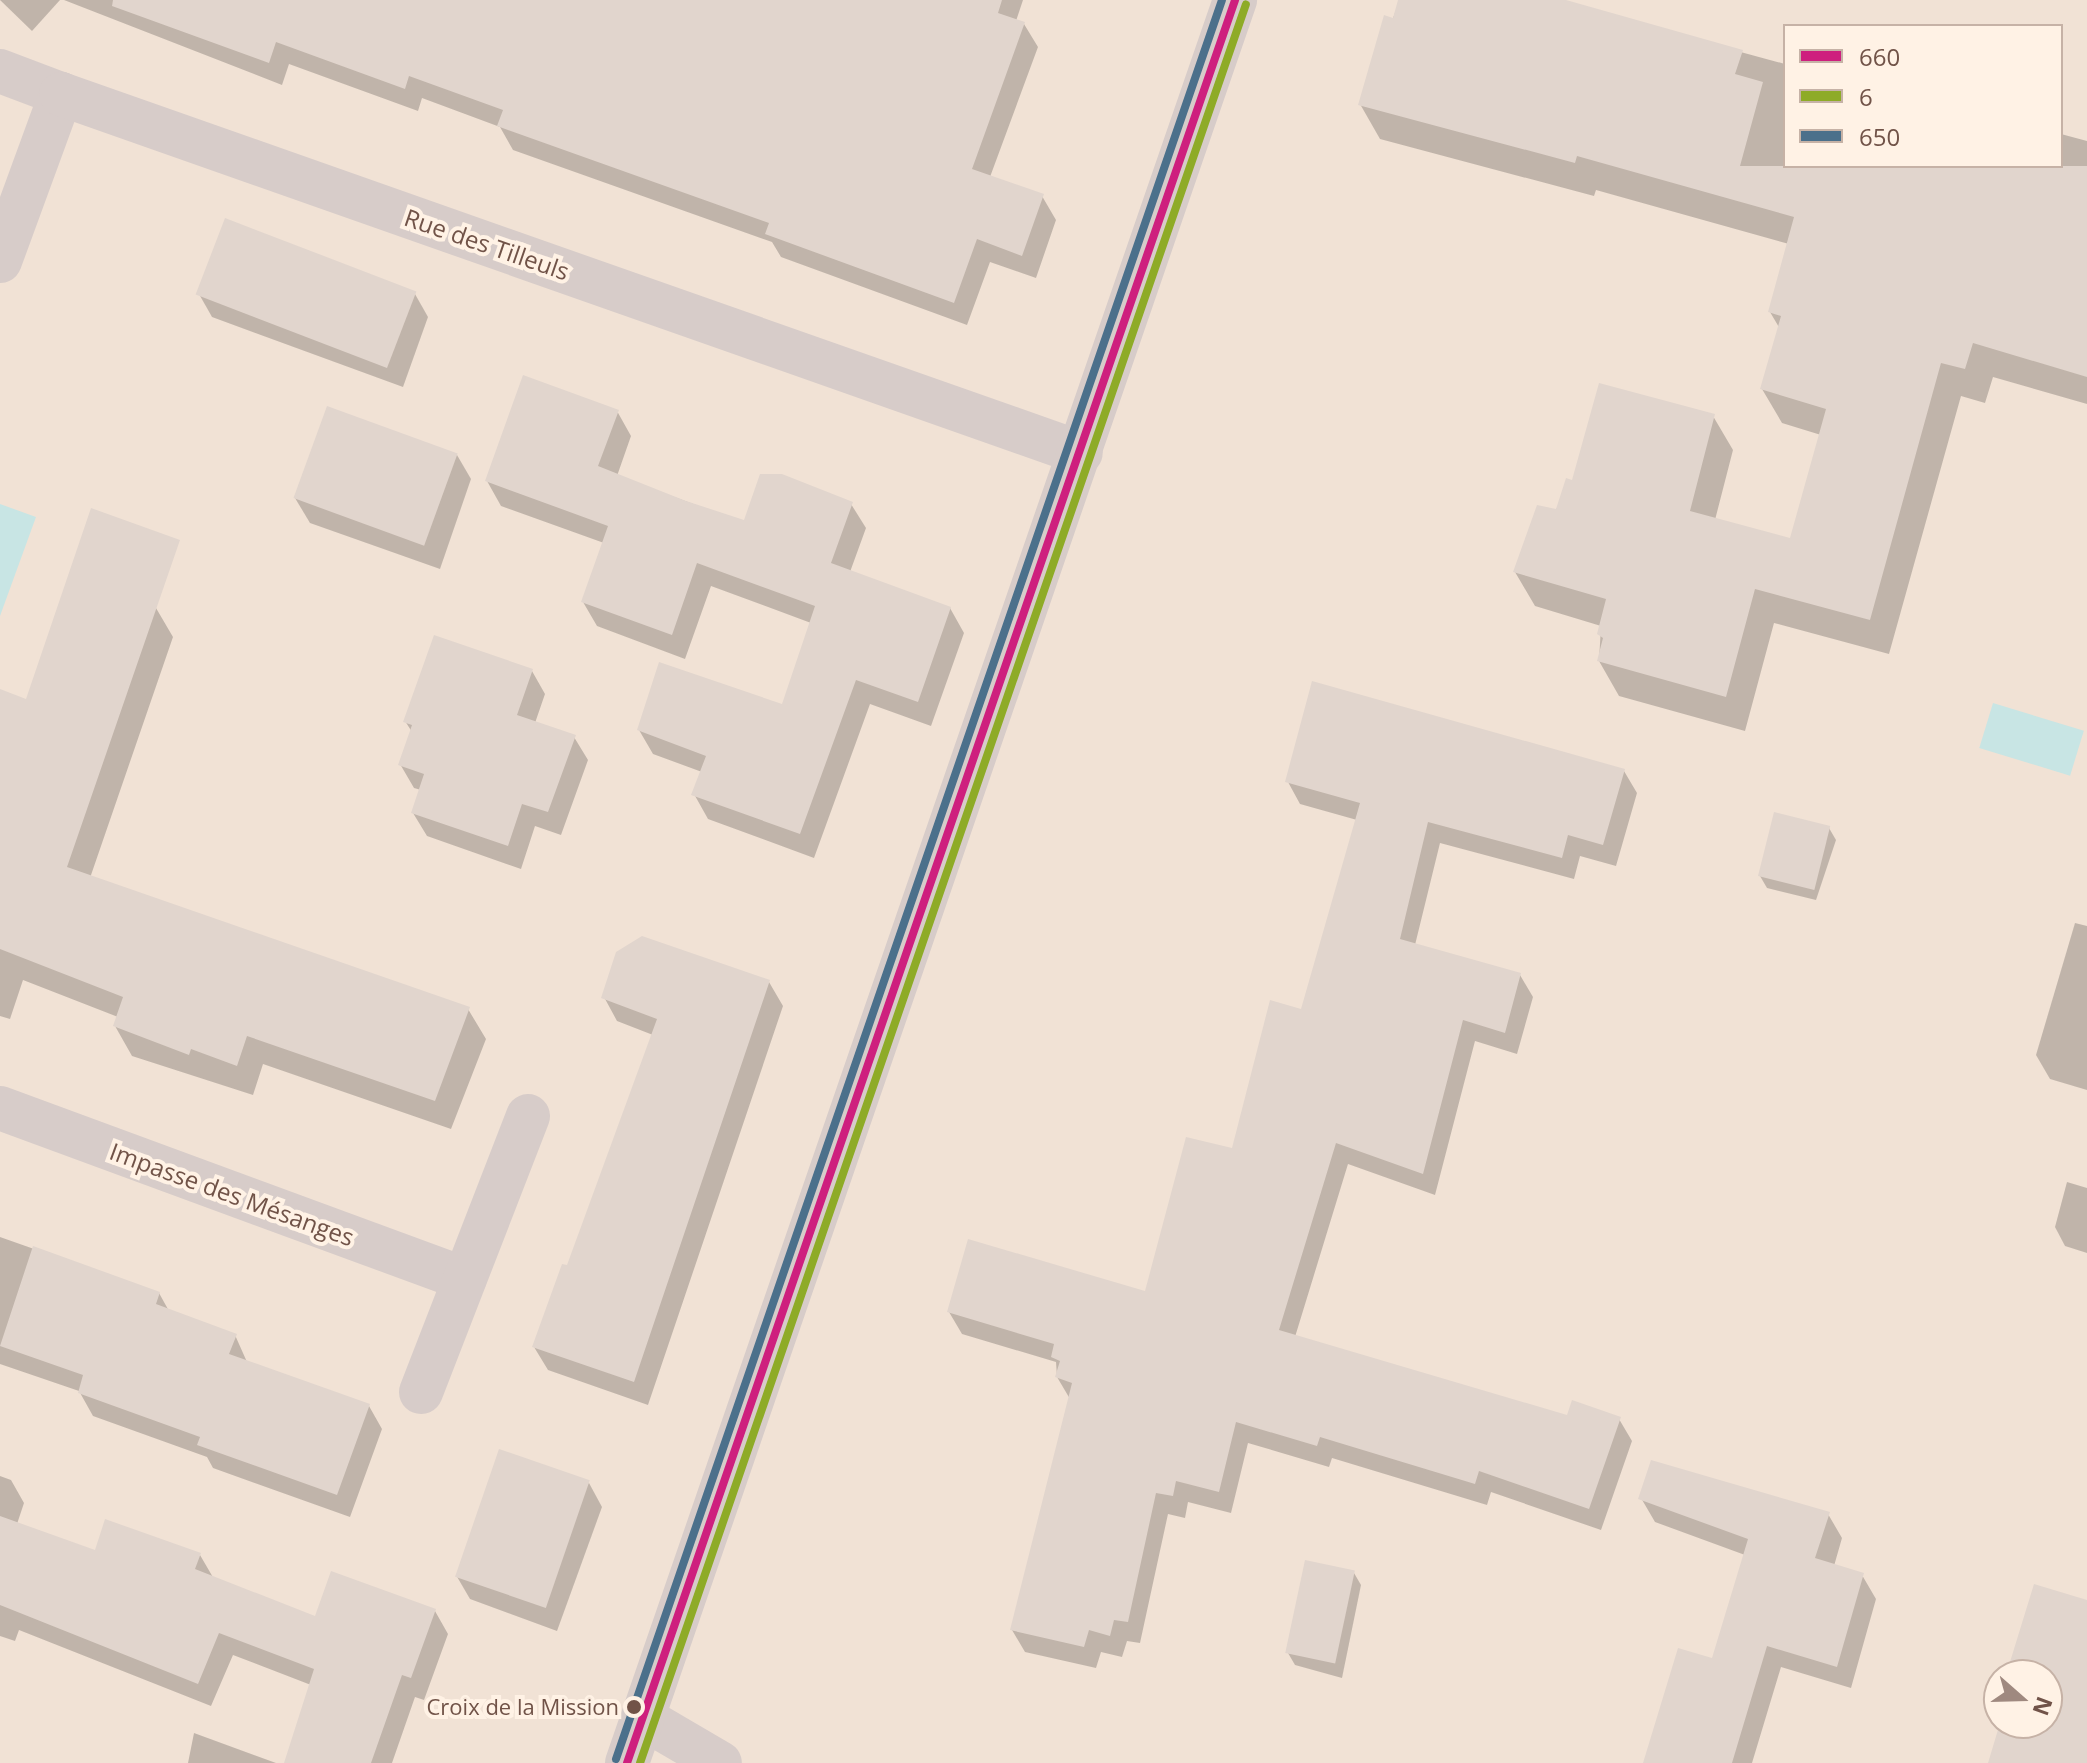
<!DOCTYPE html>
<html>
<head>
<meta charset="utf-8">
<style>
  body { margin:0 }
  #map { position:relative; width:2087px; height:1763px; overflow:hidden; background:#f5ede5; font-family:"Open Sans",sans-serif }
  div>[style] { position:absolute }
  .residential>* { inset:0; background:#f1e2d5 }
  .water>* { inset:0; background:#c8e5e4; transform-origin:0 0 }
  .shadow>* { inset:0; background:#0003 }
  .building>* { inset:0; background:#e1d5cd; transform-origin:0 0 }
  .minor>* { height:44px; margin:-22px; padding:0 22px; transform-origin:22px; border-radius:22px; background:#d7ccc9 }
  .secondary>* { height:44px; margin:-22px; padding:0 22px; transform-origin:22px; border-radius:22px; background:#d7ccc9 }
  .bus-1>* { height:8px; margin:-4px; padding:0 4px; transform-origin:4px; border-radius:4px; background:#ce1f7e }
  .bus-2>* { height:8px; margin:-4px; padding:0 4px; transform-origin:4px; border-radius:4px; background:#8eab27 }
  .bus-3>* { height:8px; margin:-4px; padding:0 4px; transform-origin:4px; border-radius:4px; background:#4b708b }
  .dots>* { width:22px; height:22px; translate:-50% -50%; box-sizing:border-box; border:4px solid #fff2e5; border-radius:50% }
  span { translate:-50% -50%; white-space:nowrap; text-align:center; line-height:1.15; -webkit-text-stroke:8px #fff2e5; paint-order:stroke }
  .bus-label { font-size:22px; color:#715348 }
  .right { translate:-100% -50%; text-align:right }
  .street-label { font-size:24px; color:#715348 }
  .legend { position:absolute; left:1783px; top:24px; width:280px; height:144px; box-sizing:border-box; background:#fff2e5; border:2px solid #c6b2a6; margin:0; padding:10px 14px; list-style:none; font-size:24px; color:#715348 }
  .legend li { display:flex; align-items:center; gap:16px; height:40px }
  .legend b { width:40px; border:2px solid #c6b2a6 }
  .north { position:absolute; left:1983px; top:1659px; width:80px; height:80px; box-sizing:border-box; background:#fff2e5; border:2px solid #c6b2a6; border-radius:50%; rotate:110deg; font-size:22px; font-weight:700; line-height:32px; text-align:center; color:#715348 }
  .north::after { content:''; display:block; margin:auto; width:28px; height:36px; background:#9f897f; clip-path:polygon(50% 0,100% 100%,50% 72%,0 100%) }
</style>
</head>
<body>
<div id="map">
  <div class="residential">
    <div style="clip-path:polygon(evenodd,0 0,2087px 0,2087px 1763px,0 1763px,0 0,1785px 26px,2061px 26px,2061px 166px,1785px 166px,1785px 26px,0 0,1999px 1675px,2047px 1675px,2047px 1723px,1999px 1723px,1999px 1675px)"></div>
  </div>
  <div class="water">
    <div style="clip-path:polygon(0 504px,36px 517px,0 616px)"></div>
    <div style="left:1993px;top:703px;width:95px;height:47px;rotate:17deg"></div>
  </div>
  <div class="shadow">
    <div style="clip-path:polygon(0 0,60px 0,32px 31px)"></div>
    <div style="clip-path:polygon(64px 0,1023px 0,1016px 21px,1024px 24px,1038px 47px,990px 177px,1042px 196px,1056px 220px,1036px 278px,990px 262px,967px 325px,781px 257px,772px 242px,513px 150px,500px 127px,422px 98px,418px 111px,289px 64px,282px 85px)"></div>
    <div style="clip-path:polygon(1400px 0,1550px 0,1785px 64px,1785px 166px,2061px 166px,2061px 134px,2087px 141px,2087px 404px,1993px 377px,1985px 403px,1961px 396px,1889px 654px,1774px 623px,1745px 731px,1619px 696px,1599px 661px,1601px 626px,1535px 606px,1515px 572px,1574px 482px,1713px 416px,1733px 450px,1715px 520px,1791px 540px,1821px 435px,1782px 423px,1762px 389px,1780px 329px,1770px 312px,1789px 244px,1596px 190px,1594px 196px,1380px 139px,1360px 104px)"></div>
    <div style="clip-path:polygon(226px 220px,415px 294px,428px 317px,403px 387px,212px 317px,199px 294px)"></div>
    <div style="clip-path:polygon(617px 411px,631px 436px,617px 476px,745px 523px,851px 504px,866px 528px,850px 572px,950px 608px,964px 633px,931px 726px,870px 704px,814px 858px,708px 819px,694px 794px,702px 772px,653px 754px,639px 730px,783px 706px,811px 623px,711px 586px,685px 659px,597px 626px,583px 602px,604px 543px,501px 506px,487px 481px)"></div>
    <div style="clip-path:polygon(457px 455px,471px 479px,440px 569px,310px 523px,295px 498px)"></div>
    <div style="clip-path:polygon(156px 608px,173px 637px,90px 878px,468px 1009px,486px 1039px,451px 1129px,263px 1064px,253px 1095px,132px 1056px,115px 1026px,118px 1017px,23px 980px,10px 1019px,0 1016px,0 694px,27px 701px)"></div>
    <div style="clip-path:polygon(532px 671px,545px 694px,535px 723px,574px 737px,588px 760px,561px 835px,535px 826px,521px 869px,427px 836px,413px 813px,421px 790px,414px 788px,400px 764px,412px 732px,405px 721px)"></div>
    <div style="clip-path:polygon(1624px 771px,1637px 793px,1616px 866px,1580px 856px,1574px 879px,1440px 843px,1415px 945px,1520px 975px,1533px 997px,1517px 1054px,1475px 1041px,1435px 1195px,1348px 1164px,1295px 1337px,1568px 1418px,1619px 1419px,1632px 1441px,1601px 1530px,1491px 1492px,1487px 1505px,1332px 1458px,1329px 1467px,1248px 1443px,1231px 1513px,1188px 1502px,1185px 1518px,1168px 1514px,1140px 1643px,1127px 1641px,1122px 1657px,1101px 1652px,1096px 1668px,1025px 1652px,1012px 1630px,1070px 1399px,1057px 1377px,1056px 1362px,962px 1334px,949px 1312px,1147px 1293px,1233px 1151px,1302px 1011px,1357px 820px,1300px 804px,1288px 782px)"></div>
    <div style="clip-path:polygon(1829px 828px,1836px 840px,1816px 900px,1767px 888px,1760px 876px)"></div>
    <div style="clip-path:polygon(2075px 923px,2087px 926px,2087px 1090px,2050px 1079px,2036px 1055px)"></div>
    <div style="clip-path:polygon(769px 982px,783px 1006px,648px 1405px,548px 1370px,534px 1347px,568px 1268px,653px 1035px,617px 1021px,604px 997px)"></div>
    <div style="clip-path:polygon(2067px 1182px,2087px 1188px,2087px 1253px,2065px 1246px,2055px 1227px)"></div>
    <div style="clip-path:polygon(0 1237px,159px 1293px,169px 1311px,235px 1335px,247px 1362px,369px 1406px,382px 1429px,350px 1517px,213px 1468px,207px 1457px,93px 1416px,79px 1391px,0 1364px)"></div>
    <div style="clip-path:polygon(0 1476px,11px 1480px,24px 1503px,17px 1524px,96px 1553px,200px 1555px,214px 1579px,316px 1619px,435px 1611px,448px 1634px,424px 1700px,415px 1697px,392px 1763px,286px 1763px,311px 1685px,233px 1655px,211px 1706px,19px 1630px,15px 1641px,0 1636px)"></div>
    <div style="clip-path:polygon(589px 1483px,602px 1507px,557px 1631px,470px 1599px,456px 1575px)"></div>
    <div style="clip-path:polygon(1641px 1498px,1828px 1514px,1842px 1538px,1834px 1566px,1862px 1575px,1876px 1599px,1851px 1688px,1781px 1667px,1752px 1763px,1645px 1763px,1713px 1660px,1745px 1555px,1655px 1522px)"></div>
    <div style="clip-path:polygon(1354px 1573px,1361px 1585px,1342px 1678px,1295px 1665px,1288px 1653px)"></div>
    <div style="clip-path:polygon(194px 1733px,276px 1763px,188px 1763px)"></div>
  </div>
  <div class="building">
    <div style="clip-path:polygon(113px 0,1002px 0,998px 13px,1025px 22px,972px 169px,1044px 194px,1022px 256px,977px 239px,954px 303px,765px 234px,769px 223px,497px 126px,503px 110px,409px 76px,405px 89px,276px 42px,269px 63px,112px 6px)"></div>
    <div style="clip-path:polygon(1398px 0,1566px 0,1743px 50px,1735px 74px,1763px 82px,1740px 166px,2087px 166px,2087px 377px,1973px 343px,1965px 369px,1941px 363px,1870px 620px,1755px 589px,1726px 697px,1597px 661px,1603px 638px,1597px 634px,1606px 599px,1513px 572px,1537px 505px,1556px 509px,1566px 478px,1572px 480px,1599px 383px,1715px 414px,1690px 511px,1790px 538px,1826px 409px,1760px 389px,1781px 316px,1768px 312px,1794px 217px,1577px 156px,1575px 163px,1358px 105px,1384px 15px,1393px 18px)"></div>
    <div style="left:225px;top:218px;width:205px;height:82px;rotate:21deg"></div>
    <div style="clip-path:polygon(523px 375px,619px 410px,598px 466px,686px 501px,744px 520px,760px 474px,782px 474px,853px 502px,831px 563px,951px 607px,918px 702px,856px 680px,800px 834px,691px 795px,706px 756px,637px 730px,659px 662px,782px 704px,815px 606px,697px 563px,672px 635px,581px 602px,608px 526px,485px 481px)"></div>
    <div style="left:327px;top:406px;width:139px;height:98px;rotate:20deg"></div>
    <div style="clip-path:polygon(91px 508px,180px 540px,67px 867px,470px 1007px,435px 1101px,247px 1036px,237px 1066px,191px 1049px,189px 1055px,113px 1026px,123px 997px,0 949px,0 689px,26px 699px)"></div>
    <div style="clip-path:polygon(434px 635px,533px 669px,517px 715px,576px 735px,548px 812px,522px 804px,508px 846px,411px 813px,424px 774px,398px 765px,412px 725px,403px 722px)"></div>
    <div style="clip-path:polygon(1312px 681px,1625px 769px,1603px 845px,1568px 835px,1562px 858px,1428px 822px,1400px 939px,1521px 973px,1505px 1033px,1463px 1020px,1423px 1174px,1336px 1143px,1279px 1330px,1567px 1415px,1572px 1400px,1621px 1417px,1589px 1509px,1479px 1471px,1475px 1484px,1320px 1437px,1317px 1446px,1236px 1422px,1219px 1492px,1176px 1481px,1173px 1496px,1156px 1493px,1128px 1622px,1114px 1620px,1110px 1636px,1089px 1630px,1084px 1647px,1010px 1630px,1072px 1383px,1055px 1377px,1060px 1361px,1051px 1357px,1054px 1344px,947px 1312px,968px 1239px,1145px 1291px,1186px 1137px,1232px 1148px,1270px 1000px,1301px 1009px,1360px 803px,1285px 782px)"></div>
    <div style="left:1774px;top:812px;width:58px;height:66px;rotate:14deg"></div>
    <div style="clip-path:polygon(642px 936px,770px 980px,634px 1382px,532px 1347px,562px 1264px,567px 1265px,657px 1019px,601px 998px,616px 952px)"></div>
    <div style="clip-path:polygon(33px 1246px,160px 1292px,156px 1304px,237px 1334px,229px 1354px,370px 1404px,337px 1495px,197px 1445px,200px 1437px,78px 1393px,83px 1375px,0 1346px)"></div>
    <div style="left:499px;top:1449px;width:96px;height:135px;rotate:19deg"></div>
    <div style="clip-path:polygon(1651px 1460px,1830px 1512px,1815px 1558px,1864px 1573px,1837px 1667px,1767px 1646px,1732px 1763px,1643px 1763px,1678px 1648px,1712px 1658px,1748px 1539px,1638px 1499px)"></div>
    <div style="clip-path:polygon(0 1516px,95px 1550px,105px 1519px,201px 1553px,195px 1569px,315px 1616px,331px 1571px,436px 1609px,411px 1678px,402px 1675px,371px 1763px,284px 1763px,314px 1669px,219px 1633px,198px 1684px,0 1605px)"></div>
    <div style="left:1305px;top:1560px;width:51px;height:95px;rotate:12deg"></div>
    <div style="clip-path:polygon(2034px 1584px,2087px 1600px,2087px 1763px,1988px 1763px,2000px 1723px,2047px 1723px,2047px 1675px,2006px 1675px)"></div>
  </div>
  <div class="minor">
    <div style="left:0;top:71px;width:65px;rotate:20.7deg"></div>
    <div style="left:0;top:261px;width:178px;rotate:-69.9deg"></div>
    <div style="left:61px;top:94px;width:1081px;rotate:19.39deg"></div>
    <div style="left:0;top:1108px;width:495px;rotate:20.2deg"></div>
    <div style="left:421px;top:1392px;width:296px;rotate:-68.8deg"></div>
    <div style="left:643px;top:1718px;width:89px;rotate:30.3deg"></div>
  </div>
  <div class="secondary">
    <div style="left:627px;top:1763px;width:1865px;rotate:-70.97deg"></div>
  </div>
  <div class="bus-1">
    <div style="left:627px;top:1763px;width:1865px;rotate:-70.97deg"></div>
  </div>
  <div class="bus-2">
    <div style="left:640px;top:1763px;width:1860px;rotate:-70.99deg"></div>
  </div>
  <div class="bus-3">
    <div style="left:616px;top:1759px;width:1860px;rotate:-70.99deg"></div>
  </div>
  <div class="dots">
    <div style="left:634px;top:1707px;background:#715348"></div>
  </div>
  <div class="bus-label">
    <span class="right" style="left:619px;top:1707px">Croix de la Mission</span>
  </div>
  <div class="street-label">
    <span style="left:487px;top:244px;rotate:19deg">Rue des Tilleuls</span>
    <span style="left:232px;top:1194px;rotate:20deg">Impasse des Mésanges</span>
  </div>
  <ul class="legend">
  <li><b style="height:10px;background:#ce1f7e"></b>660</li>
  <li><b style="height:10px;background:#8eab27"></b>6</li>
  <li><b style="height:10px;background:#4b708b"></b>650</li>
  </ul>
  <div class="north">N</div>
</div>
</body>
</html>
